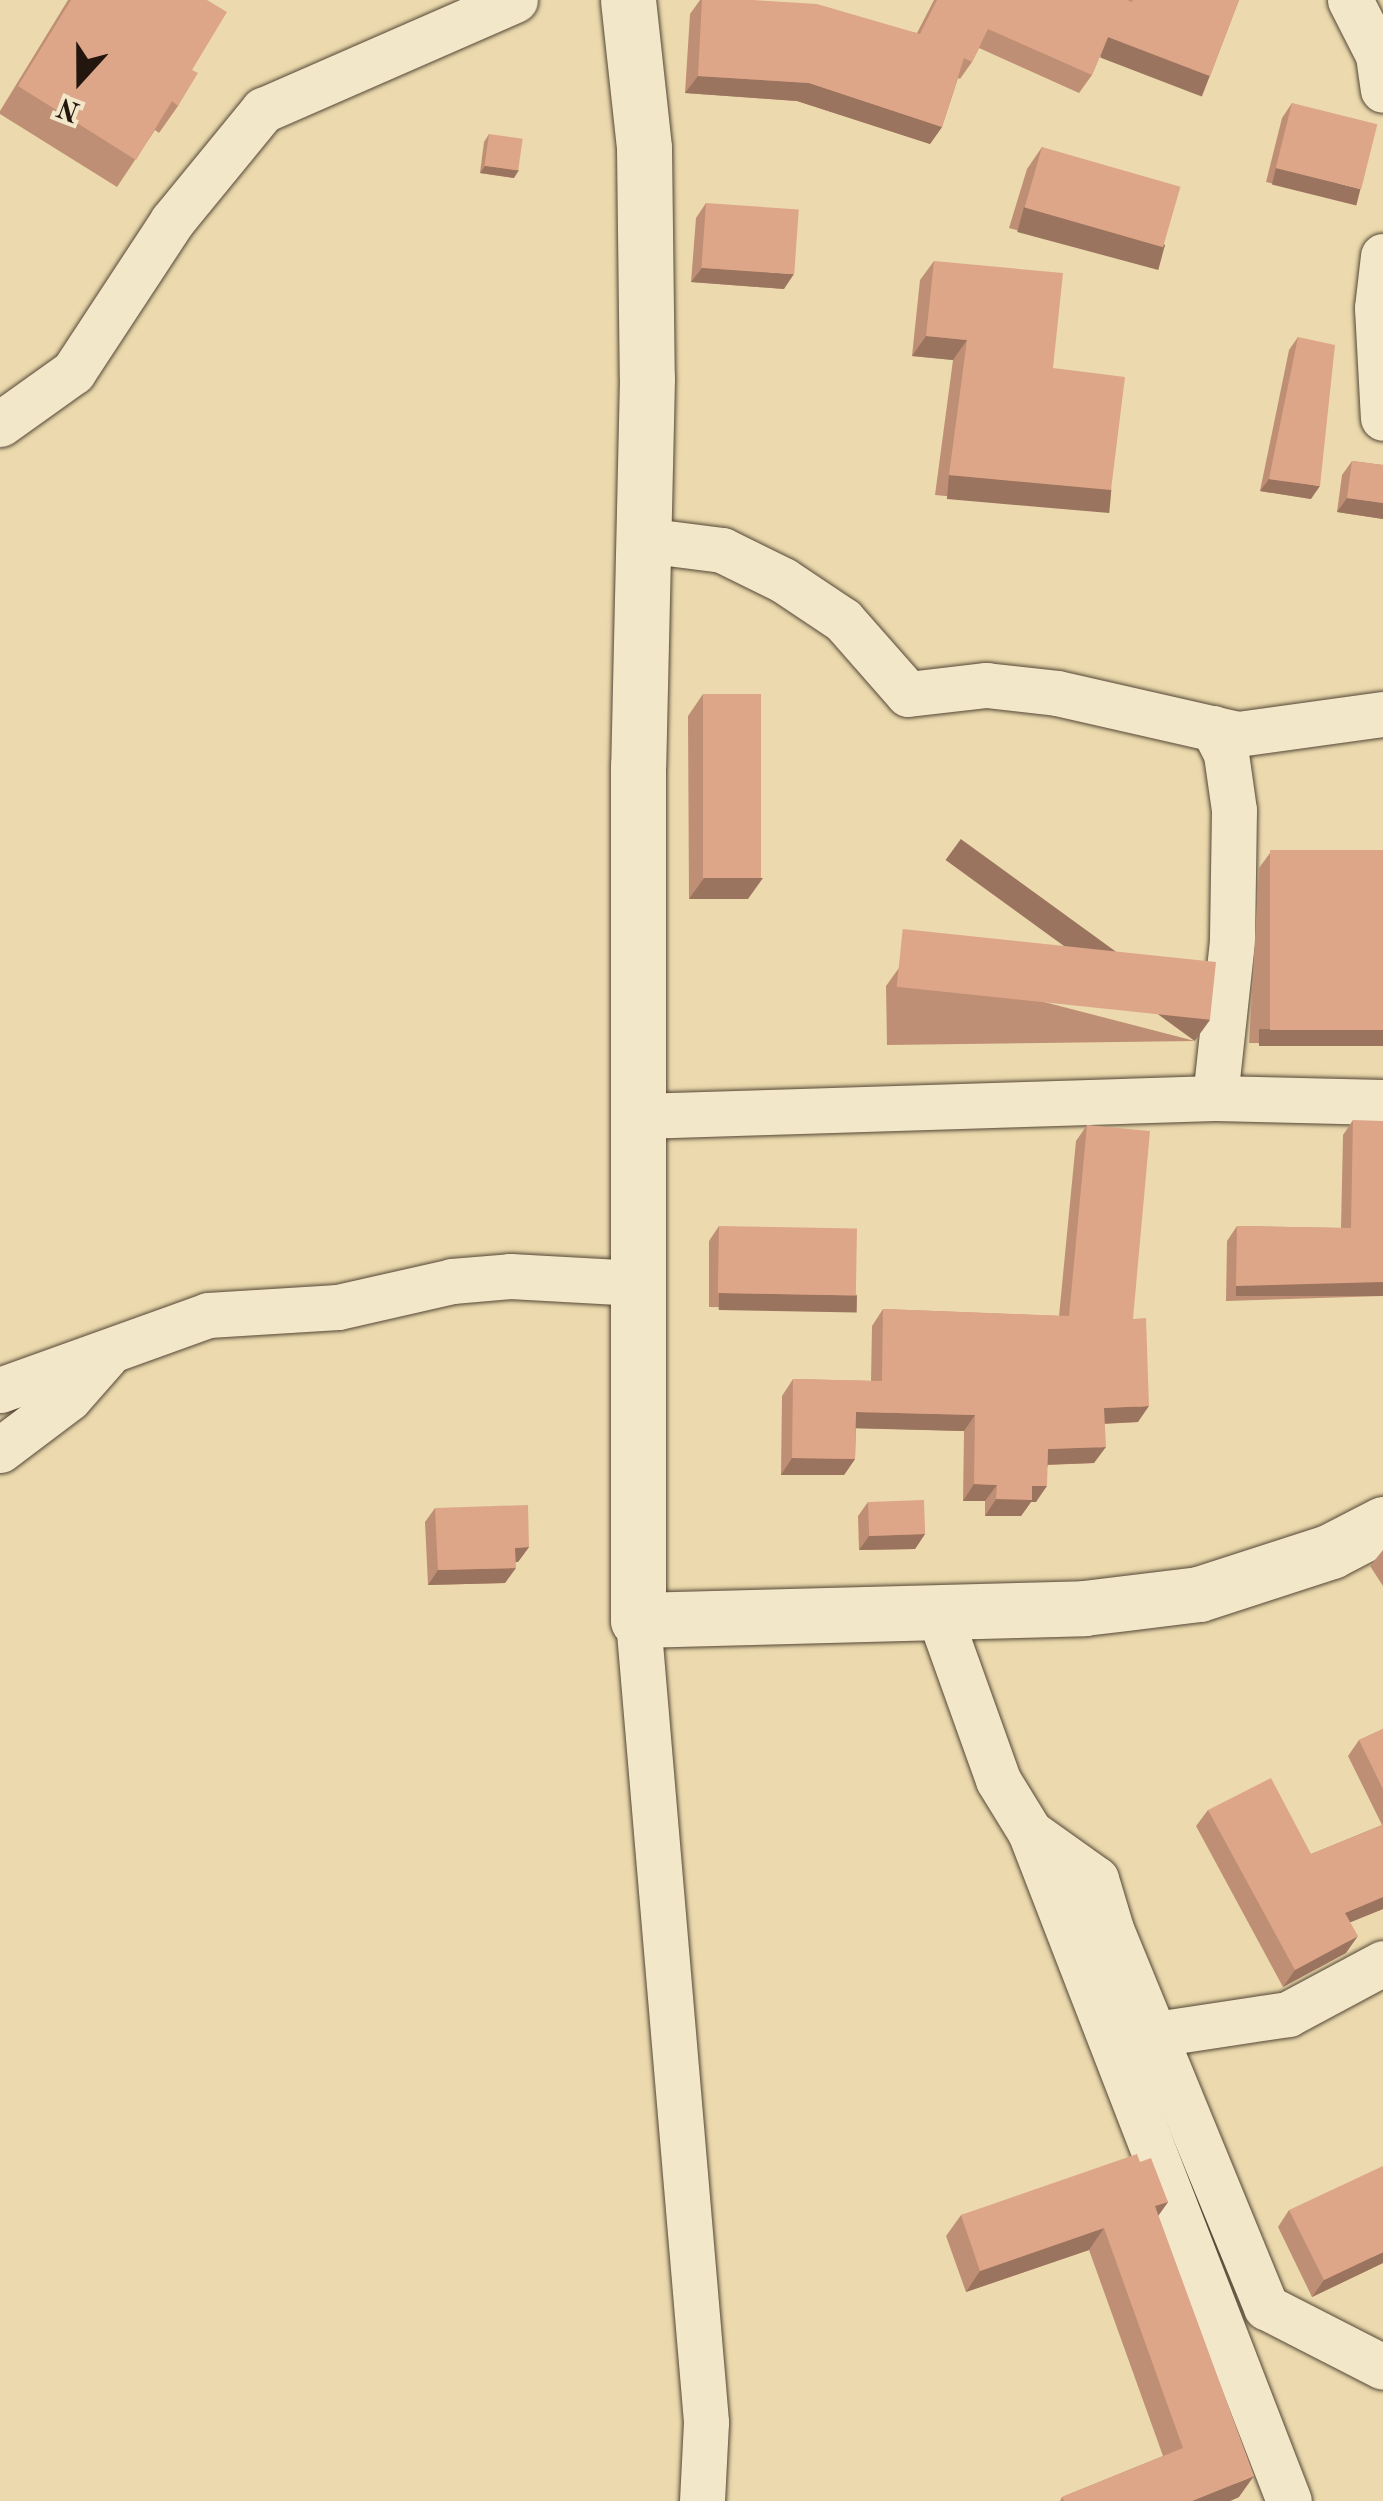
<!DOCTYPE html>
<html>
<head>
<meta charset="utf-8">
<style>
  body { margin:0 }
  #map { position:relative; width:1383px; height:2501px; overflow:hidden; background:#ecdaae; font-family:"Old Standard TT",serif }
  div>[style] { position:absolute }
  .roads { filter:drop-shadow(0 0 2px #544736) drop-shadow(0 0 2px #544736) }
  .street>* { height:45px; margin:-22.5px; padding:0 22.5px; transform-origin:22.5px; border-radius:22.5px; background:#f3e7ca }
  .secondary>* { height:55px; margin:-27.5px; padding:0 27.5px; transform-origin:27.5px; border-radius:27.5px; background:#f3e7ca }
  .wall>* { inset:0; background:#bf8f75 }
  .shaded-wall>* { inset:0; background:#9b745f; transform-origin:0 0 }
  .building>* { inset:0; background:#dea688; transform-origin:0 0 }
  span { translate:-50% -50%; white-space:nowrap; text-align:center; line-height:1.15; -webkit-text-stroke:8px #f3e7ca; paint-order:stroke }
  .north { position:absolute; left:30px; top:30px; width:100px; height:100px; -webkit-text-stroke:8px #f3e7ca; paint-order:stroke; rotate:201deg; font-size:28px; font-weight:700; line-height:40px; text-align:center; color:#22160e }
  .north::after { content:''; display:block; margin:auto; width:35px; height:45px; background:#22160e; clip-path:polygon(50% 0,100% 100%,50% 72%,0 100%) }
</style>
</head>
<body>
<div id="map">
  <div class="roads">
    <div class="street">
      <div style="left:1350px;top:0;width:62px;rotate:63deg"></div>
      <div style="left:1378px;top:55px;width:35px;rotate:82deg"></div>
      <div style="left:1383px;top:256px;width:52px;rotate:96.6deg"></div>
      <div style="left:1377px;top:308px;width:110px;rotate:86.9deg"></div>
      <div style="left:0;top:424px;width:90px;rotate:-35.5deg"></div>
      <div style="left:73px;top:372px;width:181px;rotate:-56.7deg"></div>
      <div style="left:172px;top:221px;width:144px;rotate:-50.7deg"></div>
      <div style="left:263px;top:110px;width:275px;rotate:-23.6deg"></div>
      <div style="left:644px;top:540px;width:79px;rotate:7.3deg"></div>
      <div style="left:722px;top:550px;width:68px;rotate:26.2deg"></div>
      <div style="left:783px;top:580px;width:72px;rotate:33.7deg"></div>
      <div style="left:843px;top:620px;width:98px;rotate:48.7deg"></div>
      <div style="left:908px;top:694px;width:79px;rotate:-6.6deg"></div>
      <div style="left:986px;top:685px;width:71px;rotate:6.4deg"></div>
      <div style="left:1057px;top:693px;width:186px;rotate:12.8deg"></div>
      <div style="left:1238px;top:734px;width:146px;rotate:-7.9deg"></div>
      <div style="left:1213px;top:728px;width:29px;rotate:63deg"></div>
      <div style="left:1226px;top:754px;width:57px;rotate:81.9deg"></div>
      <div style="left:1234px;top:810px;width:131px;rotate:90.9deg"></div>
      <div style="left:1232px;top:941px;width:158px;rotate:96.2deg"></div>
      <div style="left:640px;top:1116px;width:575px;rotate:-1.79deg"></div>
      <div style="left:1215px;top:1098px;width:168px;rotate:1.4deg"></div>
      <div style="left:0;top:1390px;width:221px;rotate:-19.8deg"></div>
      <div style="left:208px;top:1315px;width:130px;rotate:-3.5deg"></div>
      <div style="left:338px;top:1307px;width:117px;rotate:-12.8deg"></div>
      <div style="left:452px;top:1281px;width:58px;rotate:-4.9deg"></div>
      <div style="left:510px;top:1276px;width:127px;rotate:3.2deg"></div>
      <div style="left:0;top:1450px;width:86px;rotate:-37deg"></div>
      <div style="left:69px;top:1398px;width:55px;rotate:-48.7deg"></div>
      <div style="left:938px;top:1612px;width:178px;rotate:70.3deg"></div>
      <div style="left:998px;top:1780px;width:61px;rotate:58.4deg"></div>
      <div style="left:1030px;top:1832px;width:81px;rotate:35.5deg"></div>
      <div style="left:1096px;top:1879px;width:52px;rotate:73.3deg"></div>
      <div style="left:1111px;top:1929px;width:409px;rotate:67.7deg"></div>
      <div style="left:1266px;top:2307px;width:131px;rotate:27.1deg"></div>
      <div style="left:638px;top:1620px;width:805px;rotate:85.15deg"></div>
      <div style="left:706px;top:2422px;width:79px;rotate:92.9deg"></div>
      <div style="left:1030px;top:1832px;width:717px;rotate:68.84deg"></div>
      <div style="left:1156px;top:2034px;width:134px;rotate:-8.6deg"></div>
      <div style="left:1288px;top:2014px;width:108px;rotate:-28.2deg"></div>
    </div>
    <div class="secondary">
      <div style="left:628px;top:0;width:149px;rotate:83.8deg"></div>
      <div style="left:644px;top:148px;width:230px;rotate:89.3deg"></div>
      <div style="left:647px;top:378px;width:388px;rotate:91.3deg"></div>
      <div style="left:638px;top:766px;width:854px;rotate:90deg"></div>
      <div style="left:638px;top:1620px;width:446px;rotate:-1.5deg"></div>
      <div style="left:1084px;top:1608px;width:116px;rotate:-6.9deg"></div>
      <div style="left:1199px;top:1594px;width:139px;rotate:-18deg"></div>
      <div style="left:1331px;top:1551px;width:59px;rotate:-27.4deg"></div>
    </div>
  </div>
  <div class="wall">
    <div style="clip-path:polygon(68px 0,207px 0,192px 70px,178px 106px,159px 133px,155px 130px,117px 187px,0 114px,0 111px)"></div>
    <div style="clip-path:polygon(700px 0,752px 0,917px 33px,934px 0,1239px 0,1210px 76px,1198px 94px,1100px 56px,1092px 75px,1079px 93px,979px 48px,972px 62px,960px 79px,958px 78px,942px 127px,930px 144px,797px 101px,685px 93px,690px 14px)"></div>
    <div style="clip-path:polygon(1292px 103px,1350px 203px,1266px 182px,1282px 118px)"></div>
    <div style="clip-path:polygon(489px 134px,514px 178px,480px 173px,484px 142px)"></div>
    <div style="clip-path:polygon(1042px 147px,1165px 246px,1150px 267px,1009px 228px,1027px 169px)"></div>
    <div style="clip-path:polygon(706px 203px,784px 289px,691px 282px,696px 218px)"></div>
    <div style="clip-path:polygon(934px 261px,1053px 368px,1097px 510px,935px 495px,953px 360px,912px 356px,920px 280px)"></div>
    <div style="clip-path:polygon(1298px 337px,1311px 499px,1260px 491px,1289px 350px)"></div>
    <div style="clip-path:polygon(1352px 461px,1383px 465px,1383px 519px,1337px 512px,1342px 475px)"></div>
    <div style="clip-path:polygon(703px 694px,748px 899px,689px 899px,688px 716px)"></div>
    <div style="clip-path:polygon(1270px 853px,1383px 1045px,1249px 1043px,1259px 868px)"></div>
    <div style="clip-path:polygon(901px 965px,1195px 1041px,887px 1045px,886px 986px)"></div>
    <div style="clip-path:polygon(1353px 1120px,1383px 1296px,1226px 1301px,1227px 1241px,1237px 1226px,1341px 1228px,1343px 1135px)"></div>
    <div style="clip-path:polygon(1087px 1125px,1133px 1319px,1138px 1422px,1105px 1424px,1094px 1463px,1048px 1465px,1036px 1502px,1031px 1502px,1021px 1516px,985px 1516px,985px 1501px,963px 1501px,964px 1431px,856px 1428px,855px 1459px,844px 1475px,781px 1475px,782px 1396px,793px 1379px,871px 1381px,872px 1326px,883px 1309px,1059px 1316px,1076px 1141px)"></div>
    <div style="clip-path:polygon(719px 1226px,857px 1295px,847px 1309px,709px 1307px,709px 1241px)"></div>
    <div style="clip-path:polygon(868px 1502px,925px 1534px,915px 1549px,859px 1550px,858px 1516px)"></div>
    <div style="clip-path:polygon(435px 1508px,529px 1547px,518px 1562px,516px 1562px,505px 1583px,428px 1585px,425px 1522px)"></div>
    <div style="clip-path:polygon(1383px 1550px,1383px 1586px,1370px 1566px)"></div>
    <div style="clip-path:polygon(1383px 1729px,1383px 1909px,1350px 1922px,1346px 1953px,1283px 1987px,1196px 1826px,1208px 1810px,1311px 1854px,1382px 1825px,1348px 1756px,1359px 1740px)"></div>
    <div style="clip-path:polygon(1140px 2162px,1168px 2202px,1158px 2216px,1239px 2497px,1230px 2501px,1060px 2501px,1062px 2497px,1163px 2456px,1089px 2250px,966px 2292px,946px 2236px,961px 2215px)"></div>
    <div style="clip-path:polygon(1289px 2210px,1383px 2263px,1312px 2297px,1278px 2227px)"></div>
  </div>
  <div class="shaded-wall">
    <div style="left:1108px;top:37px;width:109px;height:22px;rotate:21deg"></div>
    <div style="clip-path:polygon(698px 76px,809px 83px,942px 127px,930px 144px,797px 101px,685px 93px)"></div>
    <div style="clip-path:polygon(485px 166px,519px 170px,514px 178px,480px 173px)"></div>
    <div style="left:1276px;top:168px;width:87px;height:17px;rotate:14deg"></div>
    <div style="left:1024px;top:207px;width:146px;height:26px;rotate:15deg"></div>
    <div style="clip-path:polygon(702px 268px,794px 274px,784px 289px,691px 282px)"></div>
    <div style="clip-path:polygon(926px 336px,967px 340px,953px 360px,912px 356px)"></div>
    <div style="left:949px;top:475px;width:163px;height:24px;rotate:5deg"></div>
    <div style="clip-path:polygon(1269px 479px,1320px 486px,1311px 499px,1260px 491px)"></div>
    <div style="clip-path:polygon(1347px 498px,1383px 503px,1383px 519px,1337px 512px)"></div>
    <div style="clip-path:polygon(704px 878px,763px 878px,748px 899px,689px 899px)"></div>
    <div style="left:1210px;top:1020px;width:26px;height:308px;rotate:126deg"></div>
    <div style="left:1259px;top:1029px;width:124px;height:17px"></div>
    <div style="left:1383px;top:1282px;width:14px;height:147px;rotate:90deg"></div>
    <div style="left:719px;top:1293px;width:138px;height:17px;rotate:1deg"></div>
    <div style="clip-path:polygon(1149px 1406px,1138px 1422px,1093px 1424px,1104px 1408px)"></div>
    <div style="clip-path:polygon(856px 1412px,975px 1415px,964px 1431px,845px 1428px)"></div>
    <div style="clip-path:polygon(1106px 1447px,1094px 1463px,1037px 1465px,1048px 1449px)"></div>
    <div style="clip-path:polygon(792px 1458px,855px 1459px,844px 1475px,781px 1475px)"></div>
    <div style="clip-path:polygon(974px 1484px,997px 1485px,985px 1501px,963px 1501px)"></div>
    <div style="clip-path:polygon(1032px 1486px,1047px 1486px,1036px 1502px,1031px 1502px,1021px 1516px,985px 1516px,996px 1499px)"></div>
    <div style="clip-path:polygon(925px 1534px,915px 1549px,859px 1550px,869px 1536px)"></div>
    <div style="clip-path:polygon(529px 1547px,518px 1562px,505px 1563px,515px 1548px)"></div>
    <div style="clip-path:polygon(516px 1568px,505px 1583px,428px 1585px,438px 1570px)"></div>
    <div style="clip-path:polygon(1383px 1897px,1383px 1909px,1334px 1929px,1345px 1913px)"></div>
    <div style="clip-path:polygon(1358px 1936px,1346px 1953px,1283px 1987px,1295px 1970px)"></div>
    <div style="clip-path:polygon(1168px 2202px,1153px 2223px,1155px 2206px)"></div>
    <div style="clip-path:polygon(1104px 2228px,1089px 2250px,966px 2292px,980px 2271px)"></div>
    <div style="clip-path:polygon(1383px 2252px,1383px 2263px,1312px 2297px,1324px 2280px)"></div>
    <div style="clip-path:polygon(1254px 2476px,1239px 2497px,1230px 2501px,1192px 2501px)"></div>
  </div>
  <div class="building">
    <div style="clip-path:polygon(71px 0,207px 0,227px 12px,192px 70px,198px 73px,178px 106px,172px 101px,136px 160px,18px 86px)"></div>
    <div style="clip-path:polygon(702px 0,752px 0,817px 4px,920px 34px,937px 0,1127px 0,1132px 2px,1133px 0,1239px 0,1210px 76px,1108px 37px,1092px 75px,988px 29px,972px 62px,964px 58px,942px 127px,809px 83px,698px 76px)"></div>
    <div style="left:1292px;top:103px;width:88px;height:67px;rotate:14deg"></div>
    <div style="left:489px;top:134px;width:34px;height:32px;rotate:8deg"></div>
    <div style="left:1042px;top:147px;width:144px;height:63px;rotate:16deg"></div>
    <div style="left:706px;top:203px;width:93px;height:65px;rotate:4deg"></div>
    <div style="clip-path:polygon(934px 261px,1063px 273px,1053px 368px,1125px 377px,1111px 490px,949px 475px,967px 340px,926px 336px)"></div>
    <div style="clip-path:polygon(1298px 337px,1335px 345px,1320px 486px,1269px 479px)"></div>
    <div style="clip-path:polygon(1352px 461px,1383px 465px,1383px 503px,1347px 498px)"></div>
    <div style="left:703px;top:694px;width:58px;height:184px"></div>
    <div style="left:1383px;top:850px;width:180px;height:113px;rotate:90deg"></div>
    <div style="left:1216px;top:962px;width:58px;height:315px;rotate:96deg"></div>
    <div style="clip-path:polygon(1353px 1120px,1383px 1121px,1383px 1282px,1236px 1286px,1237px 1226px,1351px 1228px)"></div>
    <div style="clip-path:polygon(1087px 1125px,1150px 1131px,1133px 1319px,1146px 1318px,1149px 1406px,1104px 1408px,1106px 1447px,1048px 1449px,1047px 1486px,1032px 1486px,1032px 1500px,996px 1499px,997px 1485px,974px 1484px,975px 1415px,856px 1412px,855px 1459px,792px 1458px,793px 1379px,882px 1381px,883px 1309px,1069px 1316px)"></div>
    <div style="left:719px;top:1226px;width:138px;height:67px;rotate:1deg"></div>
    <div style="left:924px;top:1500px;width:34px;height:56px;rotate:88deg"></div>
    <div style="clip-path:polygon(528px 1505px,529px 1547px,515px 1548px,516px 1568px,438px 1570px,435px 1508px)"></div>
    <div style="clip-path:polygon(1383px 1729px,1383px 1789px,1359px 1740px)"></div>
    <div style="clip-path:polygon(1271px 1778px,1311px 1854px,1383px 1825px,1383px 1897px,1345px 1913px,1358px 1936px,1295px 1970px,1208px 1810px)"></div>
    <div style="clip-path:polygon(1137px 2154px,1140px 2162px,1151px 2158px,1168px 2202px,1155px 2206px,1254px 2476px,1192px 2501px,1064px 2501px,1062px 2497px,1183px 2448px,1104px 2228px,980px 2271px,961px 2215px)"></div>
    <div style="clip-path:polygon(1383px 2166px,1383px 2252px,1324px 2280px,1289px 2210px)"></div>
  </div>
  <div class="north">N</div>
</div>
</body>
</html>
